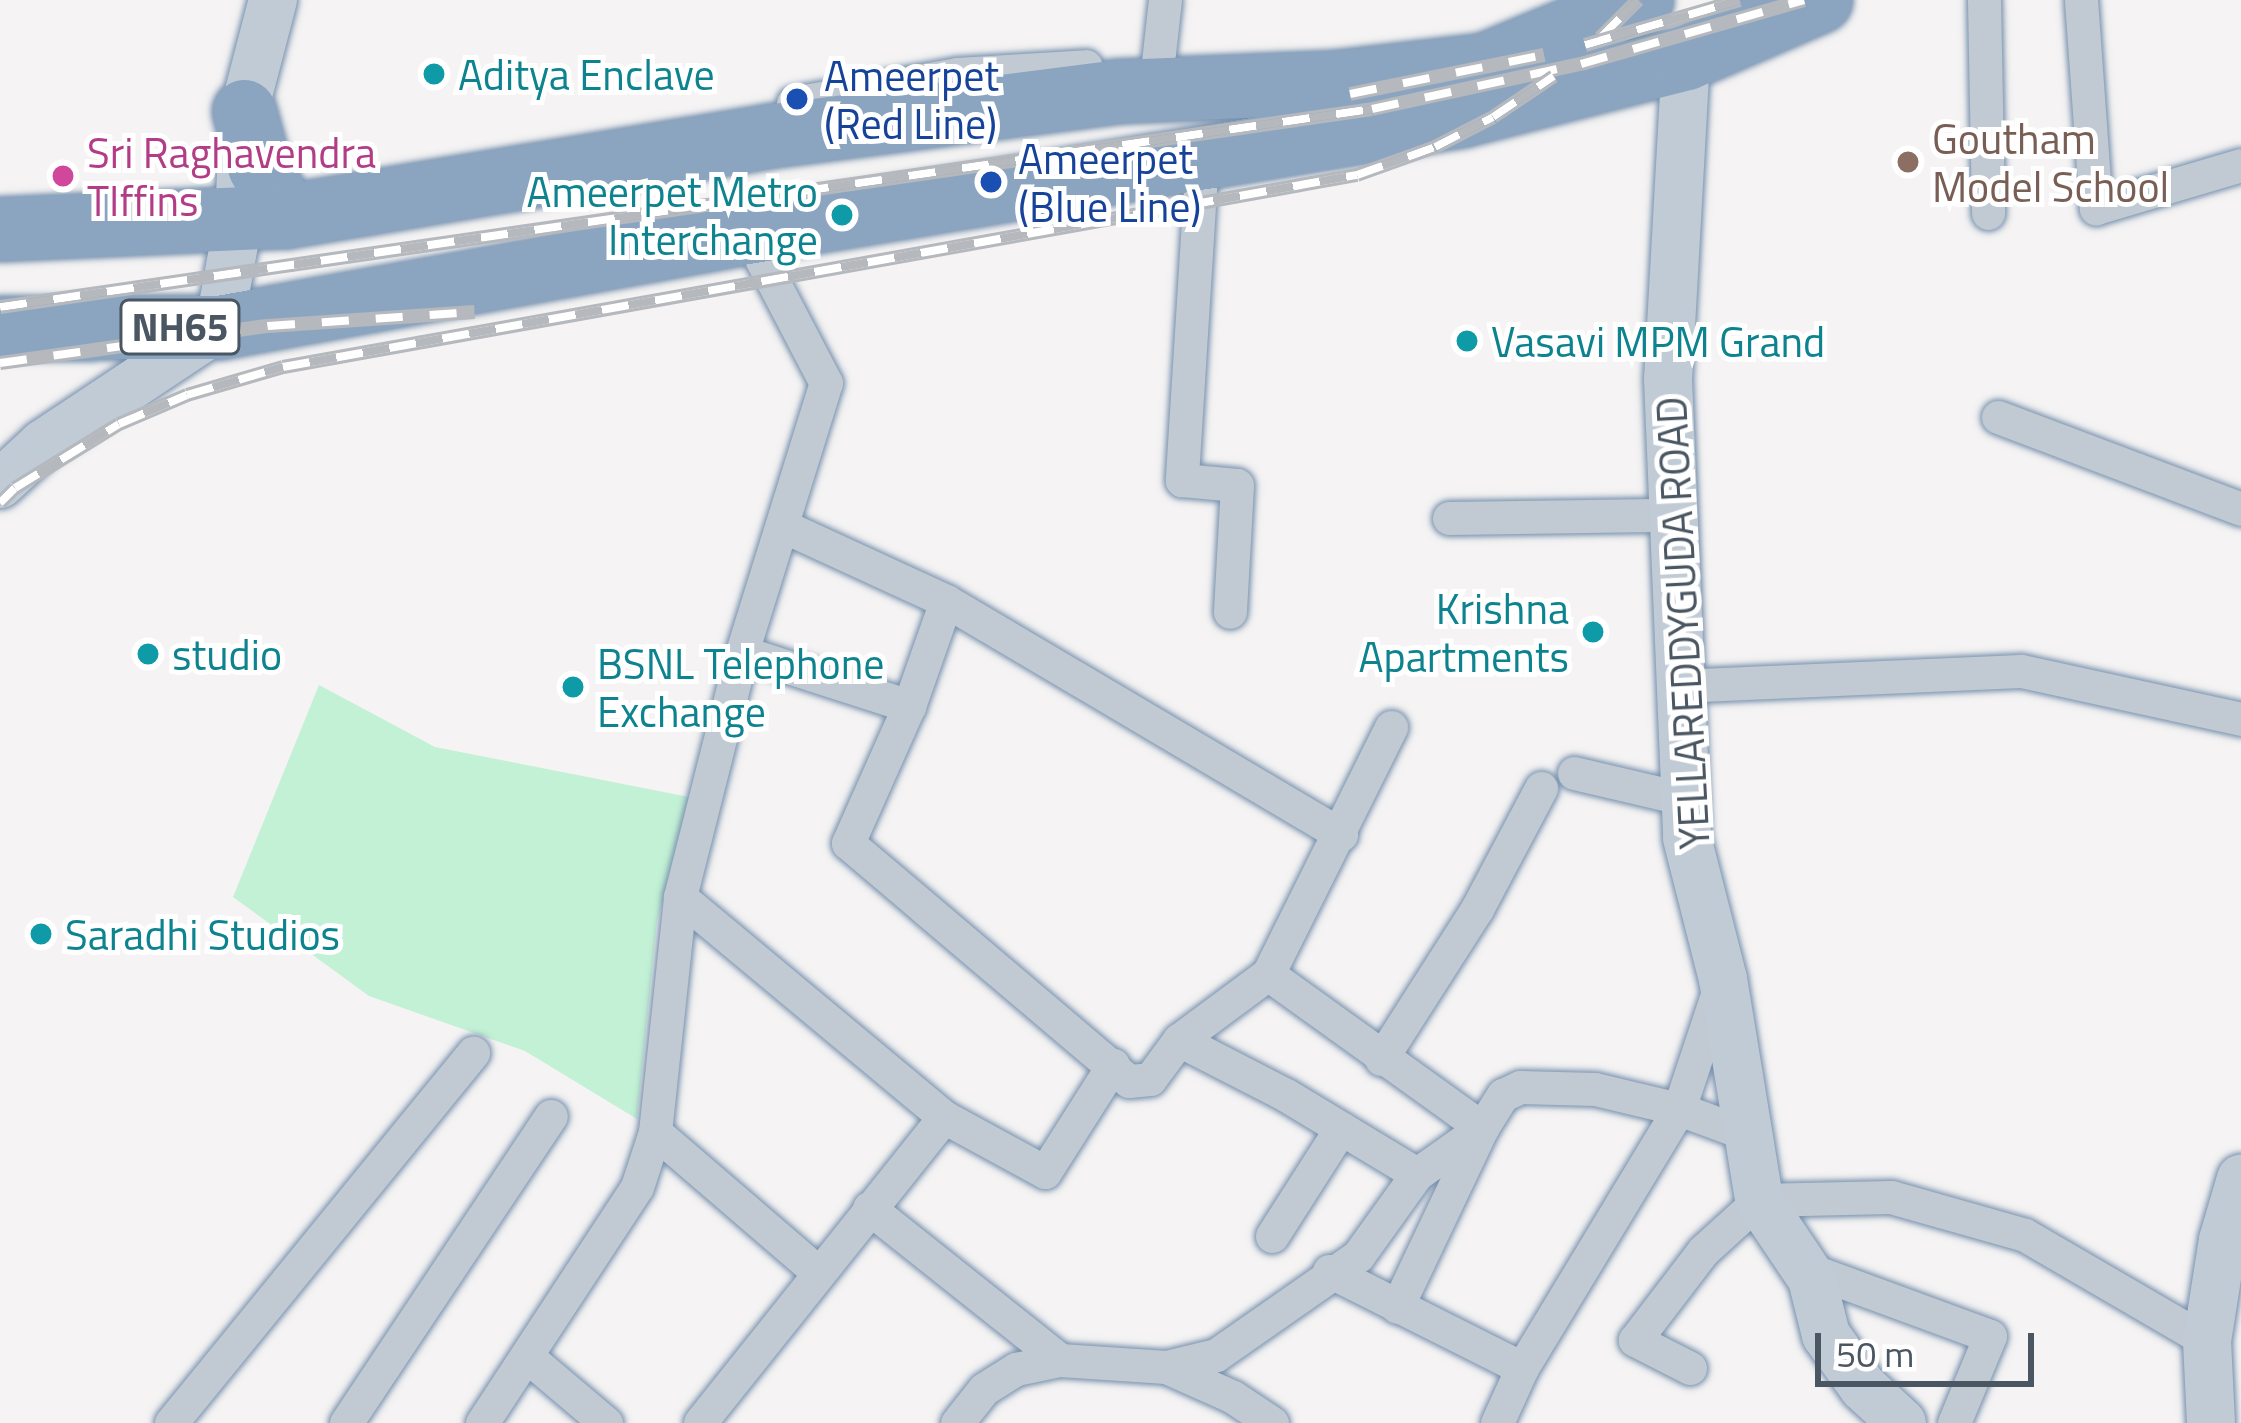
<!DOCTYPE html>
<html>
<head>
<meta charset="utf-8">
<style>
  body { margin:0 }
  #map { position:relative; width:2241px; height:1423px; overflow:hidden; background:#f5f3f3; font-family:"Titillium Web",sans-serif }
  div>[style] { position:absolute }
  .green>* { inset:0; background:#c3f1d5 }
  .roads { filter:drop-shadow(0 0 3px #7690ad) drop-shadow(0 0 3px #7690ad) }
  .street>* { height:33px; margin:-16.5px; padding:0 16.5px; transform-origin:16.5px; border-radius:16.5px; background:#c1cad2 }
  .secondary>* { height:48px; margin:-24px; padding:0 24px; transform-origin:24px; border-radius:24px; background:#c1cbd6 }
  .highway>* { height:63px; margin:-31.5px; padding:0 31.5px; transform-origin:31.5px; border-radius:31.5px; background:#8ba5c1 }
  .rail>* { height:14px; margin-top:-7px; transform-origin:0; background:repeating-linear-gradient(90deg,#fff 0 27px,#b5b8bd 0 54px); box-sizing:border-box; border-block:3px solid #b5b8bd }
  .dots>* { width:33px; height:33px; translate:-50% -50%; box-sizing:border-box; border:6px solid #fff; border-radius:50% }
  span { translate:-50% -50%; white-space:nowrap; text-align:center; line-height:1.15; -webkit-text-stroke:10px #fff; paint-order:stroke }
  .shield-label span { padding:3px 9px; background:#fff; border:3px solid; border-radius:9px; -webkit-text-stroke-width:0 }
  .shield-label { font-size:39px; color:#4a5661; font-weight:700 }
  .culture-label { font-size:42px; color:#0d838f }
  .left { translate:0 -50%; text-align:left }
  .right { translate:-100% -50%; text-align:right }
  .transit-label { font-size:42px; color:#164399 }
  .education-label { font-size:42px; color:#785e54 }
  .hotel-label { font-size:42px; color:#b23c85 }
  .street-label { font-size:42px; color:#4a5661 }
  .scale { position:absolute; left:1815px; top:1333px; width:219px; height:54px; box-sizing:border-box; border:6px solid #4a5661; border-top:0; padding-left:15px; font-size:36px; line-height:42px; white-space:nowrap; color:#4a5661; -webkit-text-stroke:9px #fff; paint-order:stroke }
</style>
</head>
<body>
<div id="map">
  <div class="green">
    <div style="clip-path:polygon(319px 685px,435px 747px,689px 797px,657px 922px,637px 1119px,525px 1051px,369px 996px,233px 897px)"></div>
  </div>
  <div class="roads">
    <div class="street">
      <div style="left:1984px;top:0;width:213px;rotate:88.9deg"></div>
      <div style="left:2081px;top:0;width:209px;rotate:85.9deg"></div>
      <div style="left:2096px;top:208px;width:151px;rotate:-16.5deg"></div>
      <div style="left:1158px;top:62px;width:62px;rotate:-83.6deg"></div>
      <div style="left:793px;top:103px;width:167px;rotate:-10deg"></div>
      <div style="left:957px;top:74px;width:129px;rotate:-3.5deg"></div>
      <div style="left:1202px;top:158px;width:323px;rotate:93.6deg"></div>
      <div style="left:1182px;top:480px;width:55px;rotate:5.2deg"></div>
      <div style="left:1237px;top:485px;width:127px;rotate:93.2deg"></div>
      <div style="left:1998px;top:417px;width:260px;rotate:20.7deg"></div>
      <div style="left:1449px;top:518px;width:226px;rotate:-0.8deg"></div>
      <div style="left:785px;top:527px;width:177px;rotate:24.7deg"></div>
      <div style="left:946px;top:601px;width:459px;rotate:30.6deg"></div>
      <div style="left:946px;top:601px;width:111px;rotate:109.4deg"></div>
      <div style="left:909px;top:706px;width:150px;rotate:114deg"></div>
      <div style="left:848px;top:843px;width:368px;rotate:40.3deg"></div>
      <div style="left:1129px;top:1081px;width:21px;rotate:-5deg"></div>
      <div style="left:1150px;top:1079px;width:49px;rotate:-53.4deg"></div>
      <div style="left:1179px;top:1040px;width:111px;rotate:-36.6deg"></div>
      <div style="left:1268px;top:974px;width:276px;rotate:-63.5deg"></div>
      <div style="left:742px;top:652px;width:176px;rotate:17.9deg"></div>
      <div style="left:1677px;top:686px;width:344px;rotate:-2.5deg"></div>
      <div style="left:2021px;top:671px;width:225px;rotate:12.3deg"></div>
      <div style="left:1574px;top:773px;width:114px;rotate:13.2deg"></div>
      <div style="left:680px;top:897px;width:344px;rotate:39.8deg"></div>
      <div style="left:944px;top:1117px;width:391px;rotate:128.6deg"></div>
      <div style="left:1268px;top:974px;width:264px;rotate:35.7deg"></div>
      <div style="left:1482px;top:1128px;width:198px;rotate:115.4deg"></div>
      <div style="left:1179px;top:1040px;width:120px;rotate:27.2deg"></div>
      <div style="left:1286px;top:1095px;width:153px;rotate:31.1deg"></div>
      <div style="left:1381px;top:1059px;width:178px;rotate:-57.4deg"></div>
      <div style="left:1477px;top:909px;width:137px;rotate:-62.1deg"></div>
      <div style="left:944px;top:1117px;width:115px;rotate:28.6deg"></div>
      <div style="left:1045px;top:1172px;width:127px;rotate:-57.6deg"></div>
      <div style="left:655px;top:1132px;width:215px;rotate:40.7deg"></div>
      <div style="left:869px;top:1208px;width:244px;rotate:38.5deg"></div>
      <div style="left:1272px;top:1236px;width:128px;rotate:-57.4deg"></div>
      <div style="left:1805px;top:1268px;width:197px;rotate:20.2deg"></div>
      <div style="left:1990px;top:1336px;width:94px;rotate:112.5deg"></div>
      <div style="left:1329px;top:1271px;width:216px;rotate:26.7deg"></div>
      <div style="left:529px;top:1358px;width:101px;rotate:40.2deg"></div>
      <div style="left:1166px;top:1367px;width:73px;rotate:24.1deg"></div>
      <div style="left:1233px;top:1397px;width:47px;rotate:33.7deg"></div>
      <div style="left:1690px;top:1368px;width:62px;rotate:-153deg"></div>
      <div style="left:1635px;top:1340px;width:112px;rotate:-52.6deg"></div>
      <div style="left:1703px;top:1251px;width:76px;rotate:-42.3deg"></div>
      <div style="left:1759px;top:1200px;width:132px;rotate:-1.3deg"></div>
      <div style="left:1891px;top:1197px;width:139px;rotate:15.8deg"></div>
      <div style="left:2025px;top:1235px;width:211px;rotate:30.2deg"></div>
      <div style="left:171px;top:1423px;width:478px;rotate:-50.8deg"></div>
      <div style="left:346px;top:1423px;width:369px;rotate:-56.3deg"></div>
      <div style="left:482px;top:1423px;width:282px;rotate:-56.7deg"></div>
      <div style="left:637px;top:1187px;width:58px;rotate:-71.9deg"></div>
      <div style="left:655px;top:1132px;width:236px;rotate:-83.9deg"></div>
      <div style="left:680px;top:897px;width:253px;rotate:-75.8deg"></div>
      <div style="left:742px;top:652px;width:282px;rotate:-72.7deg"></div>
      <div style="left:826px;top:383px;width:170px;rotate:-117.6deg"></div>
      <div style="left:957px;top:1423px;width:43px;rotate:-51.5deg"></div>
      <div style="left:984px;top:1389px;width:38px;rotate:-32deg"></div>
      <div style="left:1016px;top:1369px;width:45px;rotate:-11.6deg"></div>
      <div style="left:1060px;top:1360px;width:106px;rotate:3.8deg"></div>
      <div style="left:1166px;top:1367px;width:51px;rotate:-13.5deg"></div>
      <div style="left:1216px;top:1355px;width:173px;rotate:-34.9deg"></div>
      <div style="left:1358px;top:1256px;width:101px;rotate:-54.3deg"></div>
      <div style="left:1417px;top:1174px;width:80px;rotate:-35.3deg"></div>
      <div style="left:1482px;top:1128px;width:39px;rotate:-58deg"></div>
      <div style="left:1503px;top:1095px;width:19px;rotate:-25deg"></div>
      <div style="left:1520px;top:1087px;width:75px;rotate:1.5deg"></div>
      <div style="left:1595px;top:1089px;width:86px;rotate:13.4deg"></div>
      <div style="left:1679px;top:1109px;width:75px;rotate:20.4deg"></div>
      <div style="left:1497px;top:1423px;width:60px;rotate:-65.6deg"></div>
      <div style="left:1522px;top:1368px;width:303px;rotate:-58.8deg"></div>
      <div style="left:1679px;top:1109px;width:130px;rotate:-71.6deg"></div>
    </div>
    <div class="secondary">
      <div style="left:1686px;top:58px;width:322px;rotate:93.2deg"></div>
      <div style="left:1668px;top:379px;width:459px;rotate:87.6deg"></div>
      <div style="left:1687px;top:838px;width:146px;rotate:75.7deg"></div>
      <div style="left:1723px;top:979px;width:224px;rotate:80.7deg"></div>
      <div style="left:1759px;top:1200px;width:95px;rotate:56.1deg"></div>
      <div style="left:1812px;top:1279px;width:58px;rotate:76deg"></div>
      <div style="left:1826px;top:1335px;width:64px;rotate:54.6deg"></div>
      <div style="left:1863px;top:1387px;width:53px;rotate:42.7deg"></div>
      <div style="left:0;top:484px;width:59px;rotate:-42.9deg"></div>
      <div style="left:43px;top:444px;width:211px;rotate:-33.6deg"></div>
      <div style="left:219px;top:327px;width:112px;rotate:-79.7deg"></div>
      <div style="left:239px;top:217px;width:106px;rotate:-87.3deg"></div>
      <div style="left:244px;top:111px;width:115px;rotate:-75.4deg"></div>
      <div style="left:2211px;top:1423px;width:82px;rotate:-92.8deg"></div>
      <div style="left:2207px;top:1341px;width:102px;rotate:-81deg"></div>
      <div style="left:2223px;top:1240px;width:64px;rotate:-73.6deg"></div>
    </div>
    <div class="highway">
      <div style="left:244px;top:111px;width:57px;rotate:74.7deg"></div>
      <div style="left:259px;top:166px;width:57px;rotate:61.6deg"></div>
      <div style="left:0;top:229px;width:286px;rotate:-2.6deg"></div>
      <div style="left:286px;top:216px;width:488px;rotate:-9.4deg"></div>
      <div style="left:767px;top:136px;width:353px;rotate:-7.3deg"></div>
      <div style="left:1117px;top:91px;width:220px;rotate:-2.3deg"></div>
      <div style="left:1337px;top:82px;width:148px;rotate:-6.6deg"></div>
      <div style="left:1484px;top:65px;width:170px;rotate:-22.5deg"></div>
      <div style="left:0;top:328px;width:219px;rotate:-0.3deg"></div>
      <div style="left:219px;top:327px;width:536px;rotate:-10.2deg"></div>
      <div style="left:747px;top:232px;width:724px;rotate:-9.31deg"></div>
      <div style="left:1461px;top:115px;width:232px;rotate:-14.2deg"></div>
      <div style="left:1686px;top:58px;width:146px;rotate:-23.4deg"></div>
    </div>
  </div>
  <div class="rail">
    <div style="left:1600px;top:38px;width:54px;rotate:-45deg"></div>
    <div style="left:1585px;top:45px;width:161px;rotate:-16.2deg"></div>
    <div style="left:1350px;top:94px;width:198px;rotate:-11.4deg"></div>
    <div style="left:0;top:307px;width:1386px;rotate:-8.21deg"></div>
    <div style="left:1372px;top:109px;width:214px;rotate:-12.2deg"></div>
    <div style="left:1581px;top:64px;width:232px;rotate:-16deg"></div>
    <div style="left:0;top:363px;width:271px;rotate:-7.9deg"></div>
    <div style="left:268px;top:326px;width:207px;rotate:-3.9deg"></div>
    <div style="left:0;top:503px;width:21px;rotate:-45deg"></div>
    <div style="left:15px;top:488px;width:122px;rotate:-31.6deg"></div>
    <div style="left:119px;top:424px;width:74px;rotate:-23.1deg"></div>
    <div style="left:187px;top:395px;width:100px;rotate:-16.3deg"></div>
    <div style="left:283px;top:367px;width:1091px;rotate:-10.14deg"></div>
    <div style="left:1357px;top:175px;width:83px;rotate:-19.7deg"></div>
    <div style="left:1435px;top:147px;width:65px;rotate:-27.3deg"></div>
    <div style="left:1493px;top:117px;width:73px;rotate:-33.9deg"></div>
  </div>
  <div class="dots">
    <div style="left:434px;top:74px;background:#0f9aa8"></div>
    <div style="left:797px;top:99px;background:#1a4fb4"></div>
    <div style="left:1908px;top:162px;background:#8d6e63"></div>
    <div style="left:63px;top:176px;background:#d1479c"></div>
    <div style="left:991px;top:182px;background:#1a4fb4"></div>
    <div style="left:842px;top:215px;background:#0f9aa8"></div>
    <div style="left:1467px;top:341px;background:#0f9aa8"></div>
    <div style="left:1593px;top:632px;background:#0f9aa8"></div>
    <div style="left:148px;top:654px;background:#0f9aa8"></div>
    <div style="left:573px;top:687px;background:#0f9aa8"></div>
    <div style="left:41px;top:934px;background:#0f9aa8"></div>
  </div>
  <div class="shield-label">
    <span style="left:180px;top:327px">NH65</span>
  </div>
  <div class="culture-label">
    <span class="left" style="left:458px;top:74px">Aditya Enclave</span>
    <span class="right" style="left:818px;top:215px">Ameerpet Metro<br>Interchange</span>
    <span class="left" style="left:1491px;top:341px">Vasavi MPM Grand</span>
    <span class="right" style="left:1569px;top:632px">Krishna<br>Apartments</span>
    <span class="left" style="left:172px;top:654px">studio</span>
    <span class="left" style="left:597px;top:687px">BSNL Telephone<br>Exchange</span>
    <span class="left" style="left:65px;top:934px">Saradhi Studios</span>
  </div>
  <div class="transit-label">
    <span class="left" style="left:824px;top:99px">Ameerpet<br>(Red Line)</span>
    <span class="left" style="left:1018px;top:182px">Ameerpet<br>(Blue Line)</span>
  </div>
  <div class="education-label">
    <span class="left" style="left:1932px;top:162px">Goutham<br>Model School</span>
  </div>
  <div class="hotel-label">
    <span class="left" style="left:87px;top:176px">Sri Raghavendra<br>TIffins</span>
  </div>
  <div class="street-label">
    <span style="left:1682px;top:623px;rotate:-93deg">YELLAREDDYGUDA ROAD</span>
  </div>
  <div class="scale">50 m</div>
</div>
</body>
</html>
